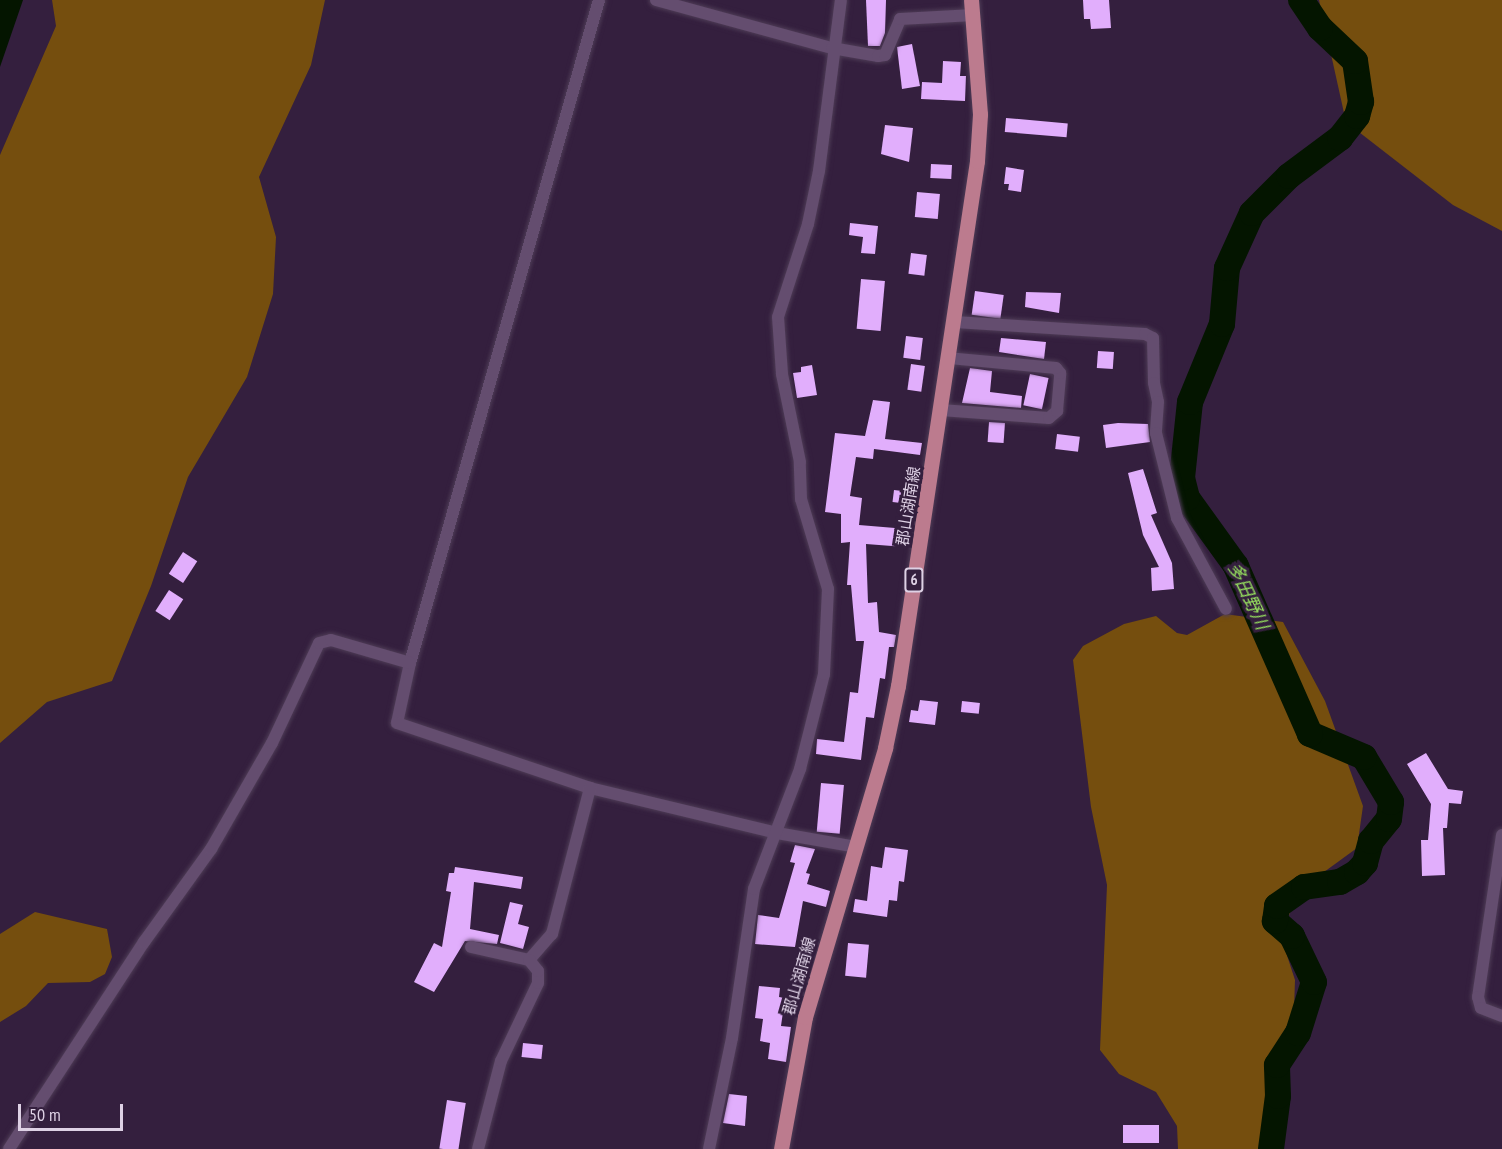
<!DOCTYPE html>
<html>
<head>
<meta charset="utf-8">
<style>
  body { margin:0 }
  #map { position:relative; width:1502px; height:1149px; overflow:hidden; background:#341f3e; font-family:"PT Sans Narrow","Noto Sans JP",sans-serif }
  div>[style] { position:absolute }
  .forest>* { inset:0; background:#754e0e }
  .water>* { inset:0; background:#041500 }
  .river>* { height:26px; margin:-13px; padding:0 13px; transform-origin:13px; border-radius:13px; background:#041500 }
  .building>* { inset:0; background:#e1aefc; transform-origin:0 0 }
  .roads { filter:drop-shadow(0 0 2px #4e3c56) drop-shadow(0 0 2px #4e3c56) }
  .street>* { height:12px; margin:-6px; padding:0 6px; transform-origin:6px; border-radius:6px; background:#644d6f }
  .primary>* { height:15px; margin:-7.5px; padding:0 7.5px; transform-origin:7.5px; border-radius:7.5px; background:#bc7b8e }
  span { translate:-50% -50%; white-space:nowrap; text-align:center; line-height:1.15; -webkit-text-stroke:6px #341f3e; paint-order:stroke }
  .shield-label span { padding:2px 4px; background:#341f3e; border:2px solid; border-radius:4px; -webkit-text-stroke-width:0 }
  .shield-label { font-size:15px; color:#ded1e5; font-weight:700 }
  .street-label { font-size:16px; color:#ded1e5 }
  .water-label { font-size:18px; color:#97e25f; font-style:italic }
  .scale { position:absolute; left:18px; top:1104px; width:105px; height:27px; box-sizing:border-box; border:3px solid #ded1e5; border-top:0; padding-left:8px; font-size:18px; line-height:21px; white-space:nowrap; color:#ded1e5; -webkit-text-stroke:4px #341f3e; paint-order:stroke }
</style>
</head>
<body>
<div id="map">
  <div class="forest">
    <div style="clip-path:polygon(52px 0,325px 0,311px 65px,259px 177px,276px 237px,273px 294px,247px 377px,188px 477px,151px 586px,112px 681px,47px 702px,0 743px,0 155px,56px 26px)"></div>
    <div style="clip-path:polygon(1319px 0,1502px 0,1502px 231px,1453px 205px,1346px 122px)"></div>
    <div style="clip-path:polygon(1225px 614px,1283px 622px,1325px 701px,1363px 806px,1357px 848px,1298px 891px,1281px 937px,1295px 980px,1294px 1010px,1282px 1037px,1264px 1122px,1270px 1149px,1178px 1149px,1177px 1126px,1156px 1092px,1119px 1074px,1100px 1050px,1107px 885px,1091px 807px,1073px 660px,1083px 646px,1124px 624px,1156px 616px,1177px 633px,1187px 635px)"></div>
    <div style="clip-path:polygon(35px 912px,107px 929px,112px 957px,105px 974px,90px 982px,48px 983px,26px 1006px,0 1022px,0 934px)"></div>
  </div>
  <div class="water">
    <div style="clip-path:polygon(0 0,23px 0,0 67px)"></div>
  </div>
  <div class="river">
    <div style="left:1271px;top:1149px;width:53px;rotate:-82.5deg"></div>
    <div style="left:1278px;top:1096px;width:31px;rotate:-92deg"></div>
    <div style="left:1277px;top:1065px;width:38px;rotate:-57deg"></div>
    <div style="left:1298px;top:1033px;width:53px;rotate:-72.6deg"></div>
    <div style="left:1314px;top:982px;width:51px;rotate:-115.6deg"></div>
    <div style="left:1292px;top:936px;width:23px;rotate:-139deg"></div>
    <div style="left:1275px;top:921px;width:15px;rotate:-82deg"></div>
    <div style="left:1277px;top:906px;width:33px;rotate:-35deg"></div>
    <div style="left:1304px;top:887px;width:36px;rotate:-8deg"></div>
    <div style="left:1340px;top:882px;width:20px;rotate:-30deg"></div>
    <div style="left:1357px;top:872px;width:12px;rotate:-48deg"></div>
    <div style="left:1365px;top:863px;width:23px;rotate:-75deg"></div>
    <div style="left:1371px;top:841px;width:28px;rotate:-51deg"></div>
    <div style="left:1389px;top:819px;width:17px;rotate:-83deg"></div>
    <div style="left:1391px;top:802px;width:52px;rotate:-121deg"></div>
    <div style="left:1364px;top:757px;width:59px;rotate:-156.9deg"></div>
    <div style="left:1310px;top:734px;width:184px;rotate:-113.8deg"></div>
    <div style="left:1236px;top:566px;width:84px;rotate:-125.8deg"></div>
    <div style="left:1187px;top:498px;width:21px;rotate:-104deg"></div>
    <div style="left:1182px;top:478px;width:76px;rotate:-84deg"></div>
    <div style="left:1190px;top:402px;width:84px;rotate:-67.7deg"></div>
    <div style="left:1222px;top:324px;width:56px;rotate:-84.9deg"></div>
    <div style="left:1227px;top:268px;width:60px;rotate:-65.6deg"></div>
    <div style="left:1252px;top:213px;width:52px;rotate:-45deg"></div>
    <div style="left:1289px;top:176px;width:64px;rotate:-36.7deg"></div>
    <div style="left:1340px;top:138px;width:28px;rotate:-52deg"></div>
    <div style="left:1357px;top:116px;width:15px;rotate:-74deg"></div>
    <div style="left:1361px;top:102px;width:41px;rotate:-98.3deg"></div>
    <div style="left:1355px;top:61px;width:48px;rotate:-136.7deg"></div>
    <div style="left:1320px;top:28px;width:34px;rotate:-124deg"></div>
  </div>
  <div class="building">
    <div style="clip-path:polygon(866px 0,886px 0,885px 33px,880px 46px,868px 46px)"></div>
    <div style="clip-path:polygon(1083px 0,1109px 0,1111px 28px,1091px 29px,1090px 19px,1084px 19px)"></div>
    <div style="clip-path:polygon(912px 44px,920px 86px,902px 89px,897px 47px)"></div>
    <div style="clip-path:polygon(943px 61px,961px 62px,960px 76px,966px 76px,965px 101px,921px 99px,922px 82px,942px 83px)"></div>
    <div style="left:1006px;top:118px;width:62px;height:14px;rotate:5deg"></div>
    <div style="clip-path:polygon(885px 125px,913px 128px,909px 162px,881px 154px)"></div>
    <div style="left:931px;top:164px;width:21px;height:14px;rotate:3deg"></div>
    <div style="clip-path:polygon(1006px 167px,1024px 170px,1021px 192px,1008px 190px,1009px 184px,1004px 184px)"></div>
    <div style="left:917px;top:192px;width:23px;height:25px;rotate:5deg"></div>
    <div style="clip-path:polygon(850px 223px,878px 226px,875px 254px,861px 253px,863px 237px,849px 235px)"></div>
    <div style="left:911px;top:253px;width:16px;height:21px;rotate:7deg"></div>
    <div style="left:861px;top:279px;width:24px;height:50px;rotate:5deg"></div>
    <div style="left:975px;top:291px;width:29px;height:24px;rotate:8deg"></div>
    <div style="clip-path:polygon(1026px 292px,1061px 293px,1059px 313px,1025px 307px)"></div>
    <div style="left:906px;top:336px;width:17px;height:22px;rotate:7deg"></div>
    <div style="clip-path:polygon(1001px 338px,1046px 342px,1044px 359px,999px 352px)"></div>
    <div style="left:1098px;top:351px;width:16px;height:17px;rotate:4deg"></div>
    <div style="left:911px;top:364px;width:14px;height:26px;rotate:8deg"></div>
    <div style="clip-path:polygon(812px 365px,817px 395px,797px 398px,793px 373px,801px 372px,801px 367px)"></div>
    <div style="clip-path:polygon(970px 368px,992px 371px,990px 392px,1022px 396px,1021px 408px,962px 403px)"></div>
    <div style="left:1030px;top:374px;width:19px;height:32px;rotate:12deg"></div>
    <div style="clip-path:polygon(873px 400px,890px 402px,885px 439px,922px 443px,920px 455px,874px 449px,873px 459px,856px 457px,850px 496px,862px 498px,859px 525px,907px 529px,905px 547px,866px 544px,868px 603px,877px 602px,879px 632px,896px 635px,894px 647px,889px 647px,885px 679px,880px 678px,874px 718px,866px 717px,861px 760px,816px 754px,817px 739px,844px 742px,850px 692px,858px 693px,864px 641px,856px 641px,851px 585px,847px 585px,850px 542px,841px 543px,841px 514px,825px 512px,835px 433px,865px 436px)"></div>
    <div style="left:989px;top:422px;width:16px;height:20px;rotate:4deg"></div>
    <div style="clip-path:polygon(1118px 423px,1148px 424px,1150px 442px,1106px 448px,1103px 425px)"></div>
    <div style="left:1057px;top:434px;width:23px;height:15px;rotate:7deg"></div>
    <div style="clip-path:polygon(1143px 469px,1157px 513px,1151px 515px,1172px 563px,1174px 589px,1152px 591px,1151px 568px,1159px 567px,1143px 535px,1128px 473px)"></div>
    <div style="left:894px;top:490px;width:23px;height:12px;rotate:7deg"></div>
    <div style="left:183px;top:552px;width:17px;height:26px;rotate:33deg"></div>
    <div style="left:169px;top:590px;width:17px;height:25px;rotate:33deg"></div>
    <div style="clip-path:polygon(920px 700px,938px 702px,935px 725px,909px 722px,911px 710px,918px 711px)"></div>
    <div style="left:962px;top:701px;width:18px;height:11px;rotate:6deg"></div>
    <div style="clip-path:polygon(1426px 753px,1448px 789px,1463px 791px,1461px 804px,1449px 803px,1447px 828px,1443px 828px,1445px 875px,1422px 876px,1421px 840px,1428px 840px,1431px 804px,1407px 764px)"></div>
    <div style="left:821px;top:783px;width:23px;height:49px;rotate:5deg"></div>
    <div style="clip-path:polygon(795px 845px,815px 849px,806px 873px,810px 874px,807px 884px,830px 891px,826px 907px,803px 901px,795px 947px,755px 944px,758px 915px,779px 918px,795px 863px,790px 862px)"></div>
    <div style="clip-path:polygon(885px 847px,908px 850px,904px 882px,899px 881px,897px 901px,889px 900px,887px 917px,853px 912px,855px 899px,867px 901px,871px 866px,882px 868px)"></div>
    <div style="clip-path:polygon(455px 867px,523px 877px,521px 889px,474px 882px,470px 929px,499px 935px,497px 944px,465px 941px,434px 992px,414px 982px,434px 943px,442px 947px,451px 892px,446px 891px,449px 873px,454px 873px)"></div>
    <div style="clip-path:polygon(510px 902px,523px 905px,518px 924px,529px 927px,523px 949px,500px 943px)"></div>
    <div style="left:848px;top:943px;width:21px;height:33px;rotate:5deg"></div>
    <div style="clip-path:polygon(759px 986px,780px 988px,779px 997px,785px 998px,781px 1026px,791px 1027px,786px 1062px,768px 1059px,770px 1043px,760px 1041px,763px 1019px,755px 1018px)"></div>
    <div style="left:523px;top:1043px;width:20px;height:14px;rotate:6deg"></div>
    <div style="clip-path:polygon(729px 1094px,747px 1096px,745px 1126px,723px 1123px)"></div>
    <div style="left:447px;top:1100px;width:19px;height:49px;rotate:9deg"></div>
    <div style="left:1123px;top:1125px;width:36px;height:18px"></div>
  </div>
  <div class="roads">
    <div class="street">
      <div style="left:599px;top:0;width:689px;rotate:105.91deg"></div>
      <div style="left:410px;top:663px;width:61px;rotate:102.2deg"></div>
      <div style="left:397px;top:723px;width:204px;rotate:18.6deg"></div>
      <div style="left:590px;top:788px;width:192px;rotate:13.5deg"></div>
      <div style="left:777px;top:833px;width:80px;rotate:10deg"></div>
      <div style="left:656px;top:0;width:182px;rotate:15.3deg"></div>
      <div style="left:832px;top:48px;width:47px;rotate:9.9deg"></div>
      <div style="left:878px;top:56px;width:7px;rotate:-8deg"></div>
      <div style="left:885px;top:55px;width:39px;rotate:-67deg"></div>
      <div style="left:900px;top:19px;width:74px;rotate:-3.1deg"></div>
      <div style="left:955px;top:322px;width:190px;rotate:3.6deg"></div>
      <div style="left:1145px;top:334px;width:9px;rotate:27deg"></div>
      <div style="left:1153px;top:338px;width:45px;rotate:88.7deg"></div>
      <div style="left:1154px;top:383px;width:19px;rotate:78deg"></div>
      <div style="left:1158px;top:402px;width:31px;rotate:94deg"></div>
      <div style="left:1156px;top:433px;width:88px;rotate:76.1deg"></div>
      <div style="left:1177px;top:518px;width:103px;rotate:61.7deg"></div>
      <div style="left:941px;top:410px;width:108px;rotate:4.2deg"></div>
      <div style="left:1049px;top:418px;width:11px;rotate:-41deg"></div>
      <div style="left:1057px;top:411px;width:38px;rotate:-85deg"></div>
      <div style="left:1060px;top:373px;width:6px;rotate:-129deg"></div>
      <div style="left:1056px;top:368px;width:107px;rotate:-174.7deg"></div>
      <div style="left:1502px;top:835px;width:164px;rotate:98.4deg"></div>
      <div style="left:1478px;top:997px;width:11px;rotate:75deg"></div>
      <div style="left:1481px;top:1008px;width:22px;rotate:21deg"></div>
      <div style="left:471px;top:947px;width:59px;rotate:12.6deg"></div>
      <div style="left:529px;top:960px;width:35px;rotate:-49deg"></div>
      <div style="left:552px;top:934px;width:151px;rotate:-75.4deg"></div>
      <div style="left:9px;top:1149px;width:247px;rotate:-56.9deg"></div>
      <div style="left:144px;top:942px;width:115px;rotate:-54.2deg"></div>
      <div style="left:211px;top:849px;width:122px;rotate:-60.1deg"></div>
      <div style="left:272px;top:743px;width:110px;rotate:-64.8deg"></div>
      <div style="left:319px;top:643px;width:12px;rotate:-14deg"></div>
      <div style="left:331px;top:640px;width:82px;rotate:16.2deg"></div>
      <div style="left:478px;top:1149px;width:91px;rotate:-75.4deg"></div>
      <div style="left:501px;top:1061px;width:86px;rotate:-64.6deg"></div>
      <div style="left:538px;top:983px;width:12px;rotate:-90deg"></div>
      <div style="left:538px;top:971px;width:14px;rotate:-129deg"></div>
      <div style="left:709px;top:1149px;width:113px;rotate:-78.3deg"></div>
      <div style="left:732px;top:1038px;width:151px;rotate:-81.6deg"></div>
      <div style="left:754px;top:889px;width:129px;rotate:-69deg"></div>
      <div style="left:800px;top:769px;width:98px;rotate:-75.8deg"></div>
      <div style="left:824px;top:674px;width:85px;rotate:-87.3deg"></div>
      <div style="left:828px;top:589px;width:94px;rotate:-106.7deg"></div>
      <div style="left:801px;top:499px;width:37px;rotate:-92deg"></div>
      <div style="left:800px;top:462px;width:90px;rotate:-101.6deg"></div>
      <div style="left:782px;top:374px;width:57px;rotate:-94deg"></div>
      <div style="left:778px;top:317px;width:98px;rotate:-72.1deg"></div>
      <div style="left:808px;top:224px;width:54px;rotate:-78.3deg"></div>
      <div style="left:819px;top:171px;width:172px;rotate:-82.7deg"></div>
    </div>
    <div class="primary">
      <div style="left:781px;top:1149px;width:134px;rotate:-79.7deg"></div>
      <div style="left:805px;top:1017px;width:281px;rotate:-73.4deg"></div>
      <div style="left:885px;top:748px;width:63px;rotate:-78.2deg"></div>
      <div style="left:898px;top:686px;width:531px;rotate:-81.44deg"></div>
      <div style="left:977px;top:161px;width:47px;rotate:-86.3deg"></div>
      <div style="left:980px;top:114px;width:114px;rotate:-94.5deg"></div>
    </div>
  </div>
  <div class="shield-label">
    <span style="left:914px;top:580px">6</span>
  </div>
  <div class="street-label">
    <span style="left:908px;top:506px;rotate:-81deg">郡山湖南線</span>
    <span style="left:799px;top:976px;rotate:-74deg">郡山湖南線</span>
  </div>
  <div class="water-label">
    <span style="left:1248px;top:596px;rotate:65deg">多田野川</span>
  </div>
  <div class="scale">50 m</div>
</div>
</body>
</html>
